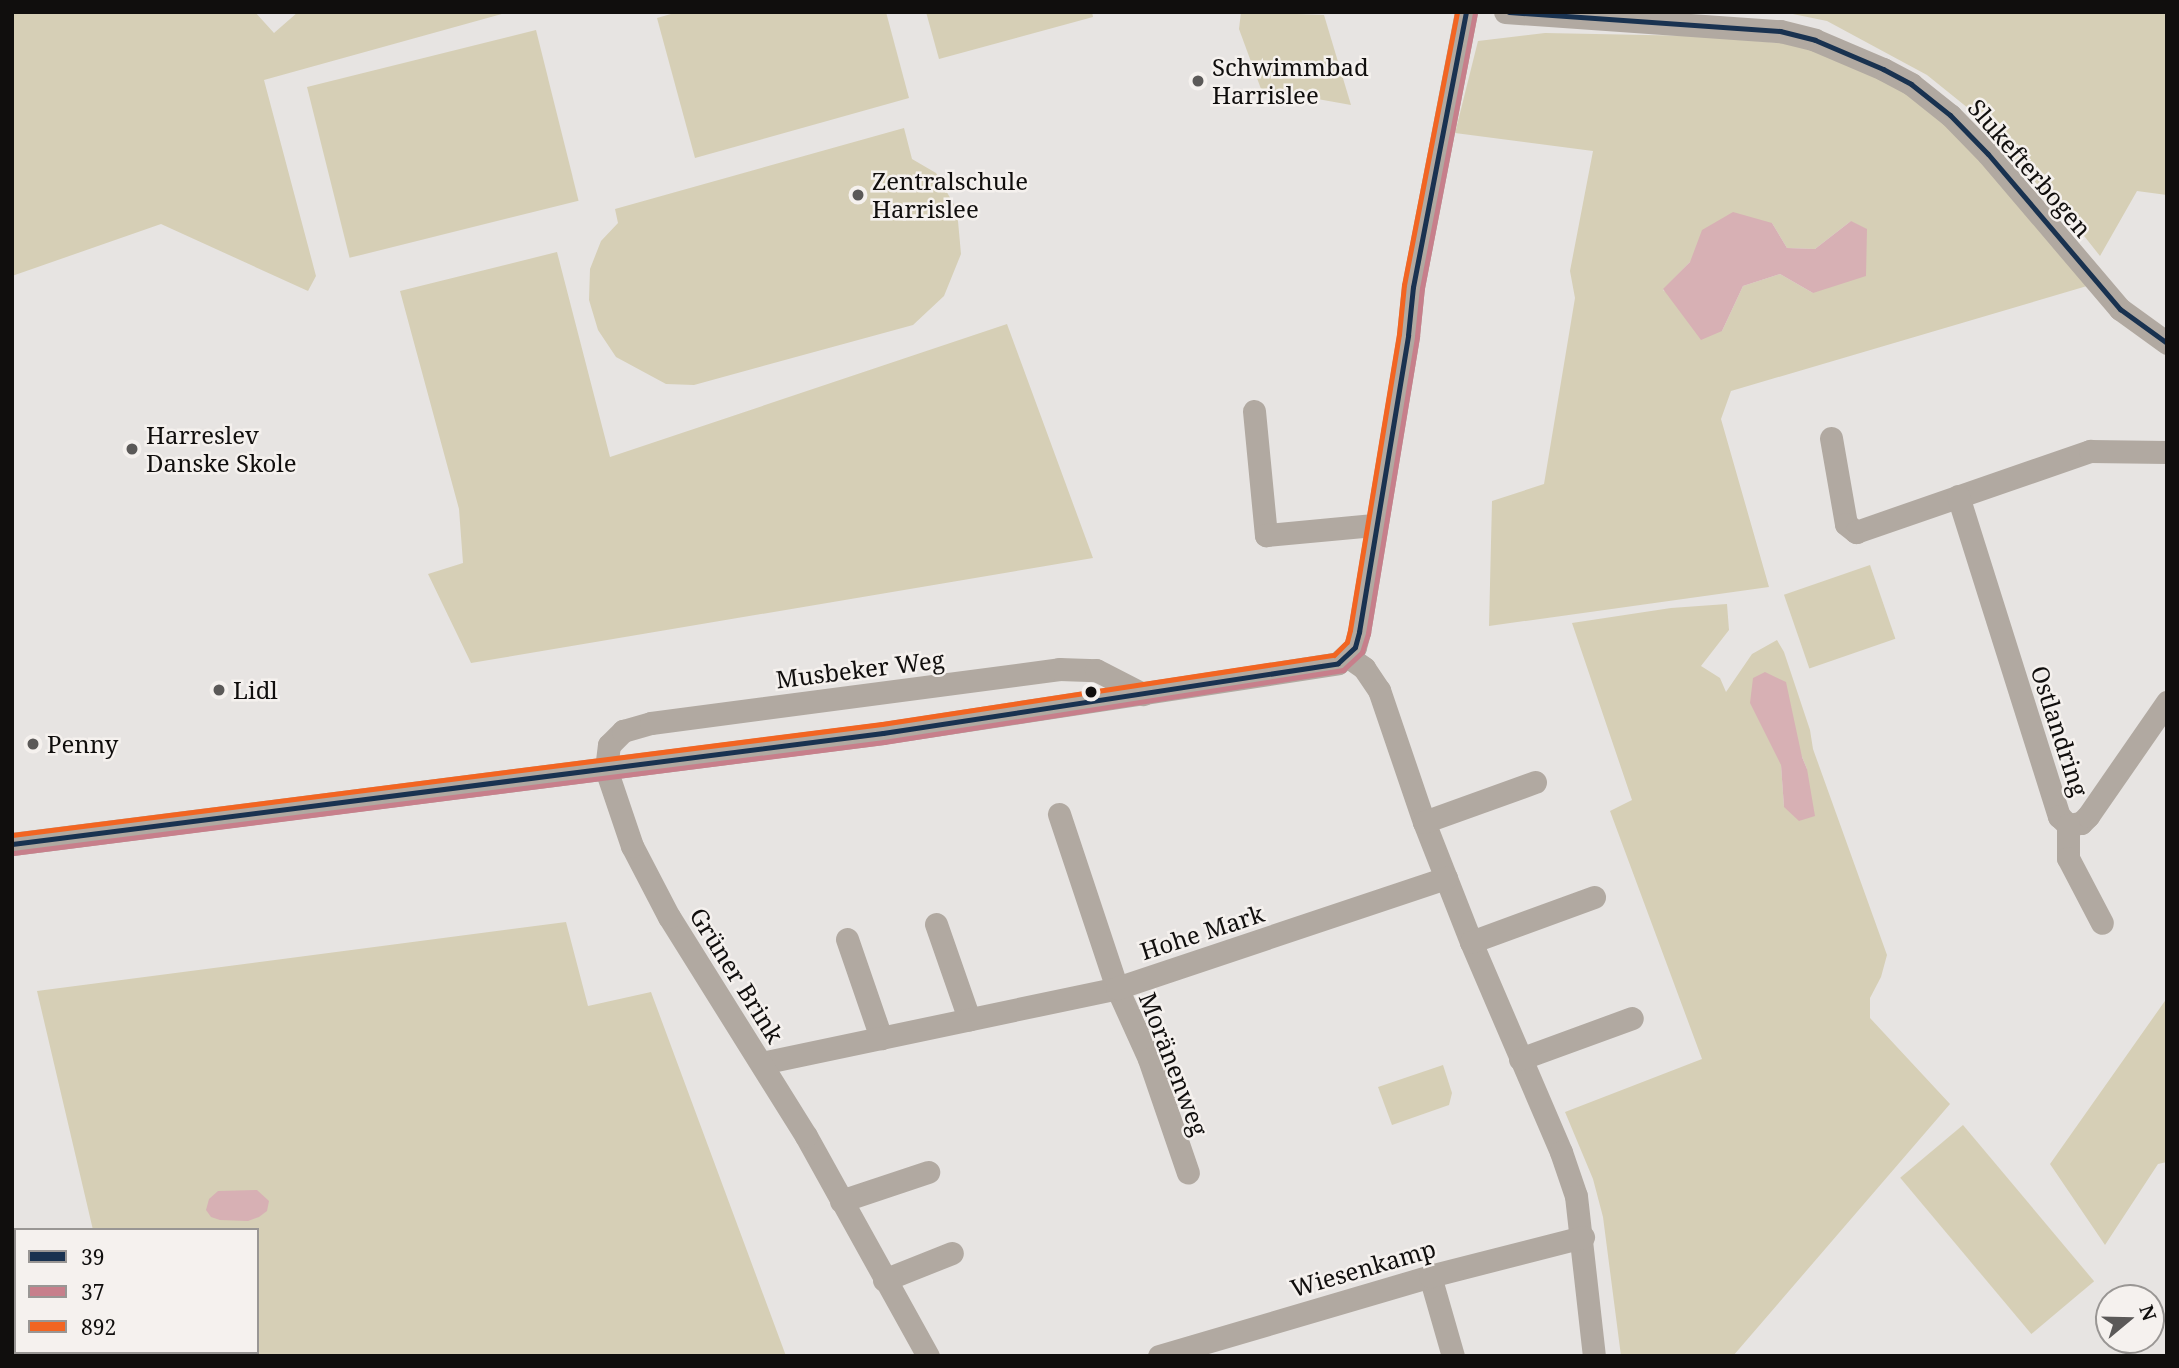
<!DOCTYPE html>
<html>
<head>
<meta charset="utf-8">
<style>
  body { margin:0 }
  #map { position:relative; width:2179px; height:1368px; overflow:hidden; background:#e7e4e2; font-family:"Noto Serif",serif }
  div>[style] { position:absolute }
  .green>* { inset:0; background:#d6cfb6; transform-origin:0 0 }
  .water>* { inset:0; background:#d7b0b4 }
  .minor>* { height:23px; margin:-11.5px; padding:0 11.5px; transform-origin:11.5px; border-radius:11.5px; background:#b1a9a1 }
  .bus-1>* { height:5px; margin:-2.5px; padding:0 2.5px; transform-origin:2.5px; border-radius:2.5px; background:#193250 }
  .bus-2>* { height:5px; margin:-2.5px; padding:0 2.5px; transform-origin:2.5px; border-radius:2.5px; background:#c77f8b }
  .bus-3>* { height:5px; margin:-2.5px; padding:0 2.5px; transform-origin:2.5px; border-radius:2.5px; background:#f26522 }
  .dots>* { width:19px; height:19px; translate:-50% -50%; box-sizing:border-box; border:4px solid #f5f1ee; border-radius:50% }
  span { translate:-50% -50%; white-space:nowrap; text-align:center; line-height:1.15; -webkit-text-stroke:5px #f5f1ee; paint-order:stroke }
  .poi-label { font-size:24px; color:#100e0d }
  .left { translate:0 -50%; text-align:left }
  .street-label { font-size:24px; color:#100e0d }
  .frame { position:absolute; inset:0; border:14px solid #100e0d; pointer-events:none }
  .legend { position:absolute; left:14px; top:1228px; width:245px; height:126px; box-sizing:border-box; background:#f5f1ee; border:2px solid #999694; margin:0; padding:9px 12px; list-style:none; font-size:21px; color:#100e0d }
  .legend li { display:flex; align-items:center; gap:14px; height:35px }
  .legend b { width:35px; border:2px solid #999694 }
  .north { position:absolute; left:2095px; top:1284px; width:70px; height:70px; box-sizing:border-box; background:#f5f1ee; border:2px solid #999694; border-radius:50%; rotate:71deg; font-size:19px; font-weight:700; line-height:28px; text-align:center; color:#100e0d }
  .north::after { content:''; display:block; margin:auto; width:24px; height:32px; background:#5b5958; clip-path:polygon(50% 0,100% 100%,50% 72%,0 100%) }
</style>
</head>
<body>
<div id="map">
  <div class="green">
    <div style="clip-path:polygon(12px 12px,255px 12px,274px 33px,298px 12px,509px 12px,264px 80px,316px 276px,308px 291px,161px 224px,12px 276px)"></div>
    <div style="clip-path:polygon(678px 12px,886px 12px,909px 98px,695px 158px,657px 18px)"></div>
    <div style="clip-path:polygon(926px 12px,1092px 12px,1093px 17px,939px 59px)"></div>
    <div style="clip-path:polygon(1241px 12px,1324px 15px,1351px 105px,1261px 89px,1239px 29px)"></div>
    <div style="clip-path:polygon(1783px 12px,2167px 12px,2167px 195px,2137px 191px,2100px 256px,2050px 193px,2043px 191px,2012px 156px,1994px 129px,1927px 75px,1827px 21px)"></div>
    <div style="left:536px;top:30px;width:176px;height:236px;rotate:76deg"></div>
    <div style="clip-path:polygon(evenodd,1545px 33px,1696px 36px,1804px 45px,1907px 90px,1984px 157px,2087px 286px,1731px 391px,1721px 419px,1769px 587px,1489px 626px,1492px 501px,1544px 484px,1575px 298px,1570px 271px,1593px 151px,1455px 133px,1478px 41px,1545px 33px,1851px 221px,1813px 293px,1780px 274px,1743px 286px,1722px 331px,1663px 290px,1690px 262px,1772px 223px,1787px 248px,1815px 249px,1851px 221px)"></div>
    <div style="clip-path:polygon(904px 128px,912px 159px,936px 173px,957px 210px,961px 254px,944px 296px,913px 325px,694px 385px,666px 384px,616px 357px,598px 330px,589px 300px,590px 269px,601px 241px,618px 223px,615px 209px)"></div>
    <div style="clip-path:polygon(557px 252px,610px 457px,1007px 324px,1093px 558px,471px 663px,428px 574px,463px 563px,459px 509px,400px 291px)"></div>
    <div style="left:1870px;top:565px;width:78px;height:91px;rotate:71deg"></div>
    <div style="clip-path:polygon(evenodd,1727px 604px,1729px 630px,1701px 666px,1720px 678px,1726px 692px,1752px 654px,1777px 640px,1784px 652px,1810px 730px,1813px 749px,1887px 955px,1881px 977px,1870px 998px,1870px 1018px,1950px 1104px,1733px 1356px,1621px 1356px,1603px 1217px,1593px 1179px,1565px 1112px,1702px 1059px,1610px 811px,1632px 800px,1572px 623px,1671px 608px,1727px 604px,1802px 757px,1807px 769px,1784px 807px,1781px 765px,1802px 757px)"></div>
    <div style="clip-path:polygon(566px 922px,588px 1006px,651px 992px,786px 1356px,238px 1356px,236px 1352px,257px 1352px,257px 1230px,93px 1230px,37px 991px)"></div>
    <div style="clip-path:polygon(2167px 998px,2167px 1162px,2158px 1164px,2105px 1245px,2050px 1164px)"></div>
    <div style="clip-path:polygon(1443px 1065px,1452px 1093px,1449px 1105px,1392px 1125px,1378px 1087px)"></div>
    <div style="left:1963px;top:1125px;width:204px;height:82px;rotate:50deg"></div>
  </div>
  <div class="water">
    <div style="clip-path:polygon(1733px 212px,1772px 223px,1787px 248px,1815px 249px,1851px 221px,1867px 229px,1866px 276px,1813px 293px,1780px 274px,1743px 286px,1722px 331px,1701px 340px,1663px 289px,1690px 262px,1702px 230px)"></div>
    <div style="clip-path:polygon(1765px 672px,1786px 682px,1802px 757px,1807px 769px,1815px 816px,1799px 821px,1784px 807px,1781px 765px,1750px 703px,1753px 678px)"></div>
    <div style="clip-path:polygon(257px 1190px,269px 1201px,267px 1211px,259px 1217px,248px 1221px,220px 1220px,211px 1217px,206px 1210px,209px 1199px,218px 1191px)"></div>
  </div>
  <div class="minor">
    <div style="left:1505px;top:12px;width:276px;rotate:4deg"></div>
    <div style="left:1780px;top:31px;width:36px;rotate:14deg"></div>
    <div style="left:1815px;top:40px;width:74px;rotate:23.1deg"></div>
    <div style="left:1883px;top:69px;width:32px;rotate:28deg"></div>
    <div style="left:1911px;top:84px;width:50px;rotate:38.5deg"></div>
    <div style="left:1950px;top:115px;width:54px;rotate:45.7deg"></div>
    <div style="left:1988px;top:154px;width:204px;rotate:49.6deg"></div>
    <div style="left:2120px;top:309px;width:58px;rotate:35.9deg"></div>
    <div style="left:1254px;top:411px;width:125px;rotate:84.5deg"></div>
    <div style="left:1266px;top:535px;width:108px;rotate:-5.3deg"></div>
    <div style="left:1831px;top:438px;width:87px;rotate:80.1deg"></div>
    <div style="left:1846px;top:524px;width:13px;rotate:39deg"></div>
    <div style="left:1856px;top:532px;width:248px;rotate:-19.1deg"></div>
    <div style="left:2090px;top:451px;width:77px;rotate:0.7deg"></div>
    <div style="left:1958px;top:496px;width:336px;rotate:72.5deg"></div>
    <div style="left:2059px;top:816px;width:13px;rotate:45deg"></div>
    <div style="left:2068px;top:825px;width:13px;rotate:-9deg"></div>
    <div style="left:2081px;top:823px;width:10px;rotate:-45deg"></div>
    <div style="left:2088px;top:816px;width:139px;rotate:-55.3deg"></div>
    <div style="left:1347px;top:656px;width:21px;rotate:35deg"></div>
    <div style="left:1364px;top:668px;width:27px;rotate:56deg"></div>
    <div style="left:1379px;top:690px;width:139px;rotate:71.2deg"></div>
    <div style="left:1424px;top:822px;width:129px;rotate:68.6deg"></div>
    <div style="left:1471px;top:942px;width:228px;rotate:66.8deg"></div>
    <div style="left:1561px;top:1152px;width:46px;rotate:71.2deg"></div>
    <div style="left:1576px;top:1196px;width:161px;rotate:83.6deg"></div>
    <div style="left:1059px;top:814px;width:183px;rotate:71.6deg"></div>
    <div style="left:1117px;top:988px;width:78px;rotate:65.7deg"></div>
    <div style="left:1149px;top:1059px;width:120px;rotate:71.1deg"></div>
    <div style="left:1424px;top:822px;width:118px;rotate:-19.8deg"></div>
    <div style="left:2068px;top:825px;width:33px;rotate:90deg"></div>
    <div style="left:2068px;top:858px;width:73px;rotate:62.4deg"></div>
    <div style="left:12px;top:844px;width:878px;rotate:-7.26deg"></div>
    <div style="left:883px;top:733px;width:460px;rotate:-8.7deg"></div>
    <div style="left:1338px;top:663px;width:23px;rotate:-43deg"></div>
    <div style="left:1355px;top:647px;width:16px;rotate:-75deg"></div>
    <div style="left:1359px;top:632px;width:301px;rotate:-80.6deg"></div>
    <div style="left:1408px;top:335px;width:48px;rotate:-84.1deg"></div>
    <div style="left:1413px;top:287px;width:280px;rotate:-79.1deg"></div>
    <div style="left:936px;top:924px;width:101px;rotate:70.8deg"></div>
    <div style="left:847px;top:939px;width:105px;rotate:71deg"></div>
    <div style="left:1471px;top:942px;width:131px;rotate:-20.1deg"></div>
    <div style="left:1520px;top:1059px;width:119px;rotate:-20.1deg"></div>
    <div style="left:762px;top:1063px;width:363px;rotate:-11.9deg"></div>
    <div style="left:1117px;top:988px;width:347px;rotate:-18.5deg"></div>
    <div style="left:841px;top:1201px;width:92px;rotate:-18.4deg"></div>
    <div style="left:1430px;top:1276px;width:83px;rotate:74deg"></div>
    <div style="left:884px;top:1280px;width:73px;rotate:-21.7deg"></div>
    <div style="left:928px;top:1356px;width:252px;rotate:-119deg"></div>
    <div style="left:806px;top:1136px;width:258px;rotate:-122deg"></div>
    <div style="left:669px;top:917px;width:80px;rotate:-117.5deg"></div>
    <div style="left:632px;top:846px;width:81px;rotate:-108.7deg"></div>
    <div style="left:606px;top:769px;width:24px;rotate:-83deg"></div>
    <div style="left:609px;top:745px;width:20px;rotate:-45deg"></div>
    <div style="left:623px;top:731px;width:29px;rotate:-16deg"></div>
    <div style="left:651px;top:723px;width:412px;rotate:-7.5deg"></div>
    <div style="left:1059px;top:669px;width:37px;rotate:2deg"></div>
    <div style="left:1096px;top:670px;width:53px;rotate:27.1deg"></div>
    <div style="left:1159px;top:1356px;width:283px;rotate:-16.4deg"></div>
    <div style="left:1430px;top:1276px;width:158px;rotate:-14.3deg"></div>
  </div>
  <div class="bus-1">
    <div style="left:1509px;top:12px;width:272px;rotate:4deg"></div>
    <div style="left:1780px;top:31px;width:36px;rotate:14deg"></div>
    <div style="left:1815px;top:40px;width:74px;rotate:23.1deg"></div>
    <div style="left:1883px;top:69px;width:32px;rotate:28deg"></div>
    <div style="left:1911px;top:84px;width:50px;rotate:38.5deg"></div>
    <div style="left:1950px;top:115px;width:54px;rotate:45.7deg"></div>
    <div style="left:1988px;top:154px;width:204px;rotate:49.6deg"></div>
    <div style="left:2120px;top:309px;width:58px;rotate:35.9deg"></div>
    <div style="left:12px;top:844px;width:878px;rotate:-7.26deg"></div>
    <div style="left:883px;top:733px;width:460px;rotate:-8.7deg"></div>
    <div style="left:1338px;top:663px;width:23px;rotate:-43deg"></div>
    <div style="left:1355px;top:647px;width:16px;rotate:-75deg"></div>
    <div style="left:1359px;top:632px;width:301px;rotate:-80.6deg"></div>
    <div style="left:1408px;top:335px;width:48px;rotate:-84.1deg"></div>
    <div style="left:1413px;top:287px;width:280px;rotate:-79.1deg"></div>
  </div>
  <div class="bus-2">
    <div style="left:13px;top:853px;width:878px;rotate:-7.26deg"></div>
    <div style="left:884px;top:742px;width:465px;rotate:-8.9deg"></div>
    <div style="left:1343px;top:670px;width:26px;rotate:-43deg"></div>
    <div style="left:1362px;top:652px;width:20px;rotate:-72deg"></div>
    <div style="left:1368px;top:633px;width:301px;rotate:-80.6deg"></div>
    <div style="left:1417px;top:336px;width:48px;rotate:-84.1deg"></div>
    <div style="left:1422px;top:288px;width:279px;rotate:-79.1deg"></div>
  </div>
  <div class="bus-3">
    <div style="left:12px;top:835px;width:877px;rotate:-7.27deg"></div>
    <div style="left:882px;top:724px;width:457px;rotate:-8.7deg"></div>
    <div style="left:1334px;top:655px;width:18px;rotate:-45deg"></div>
    <div style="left:1347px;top:642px;width:12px;rotate:-76deg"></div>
    <div style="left:1350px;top:630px;width:300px;rotate:-80.6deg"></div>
    <div style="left:1399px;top:334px;width:49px;rotate:-84.2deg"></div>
    <div style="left:1404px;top:285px;width:278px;rotate:-79deg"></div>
  </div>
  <div class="dots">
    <div style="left:1198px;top:81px;background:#5b5958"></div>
    <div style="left:858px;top:195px;background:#5b5958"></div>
    <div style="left:132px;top:449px;background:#5b5958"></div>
    <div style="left:219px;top:690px;background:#5b5958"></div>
    <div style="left:1091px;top:692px;background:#100e0d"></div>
    <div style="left:33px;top:744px;background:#5b5958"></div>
  </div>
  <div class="poi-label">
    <span class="left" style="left:1212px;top:81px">Schwimmbad<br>Harrislee</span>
    <span class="left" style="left:872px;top:195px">Zentralschule<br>Harrislee</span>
    <span class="left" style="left:146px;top:449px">Harreslev<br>Danske Skole</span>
    <span class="left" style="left:233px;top:690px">Lidl</span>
    <span class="left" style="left:47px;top:744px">Penny</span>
  </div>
  <div class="street-label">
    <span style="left:2030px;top:168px;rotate:49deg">Slukefterbogen</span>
    <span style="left:860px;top:669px;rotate:-7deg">Musbeker Weg</span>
    <span style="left:2060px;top:731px;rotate:72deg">Ostlandring</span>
    <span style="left:1202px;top:932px;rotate:-18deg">Hohe Mark</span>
    <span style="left:737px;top:975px;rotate:58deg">Grüner Brink</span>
    <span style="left:1174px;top:1064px;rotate:69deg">Moränenweg</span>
    <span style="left:1363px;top:1268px;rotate:-16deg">Wiesenkamp</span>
  </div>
  <div class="frame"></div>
  <ul class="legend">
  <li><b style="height:9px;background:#193250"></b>39</li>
  <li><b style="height:9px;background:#c77f8b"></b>37</li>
  <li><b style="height:9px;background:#f26522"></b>892</li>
  </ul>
  <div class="north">N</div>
</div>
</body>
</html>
